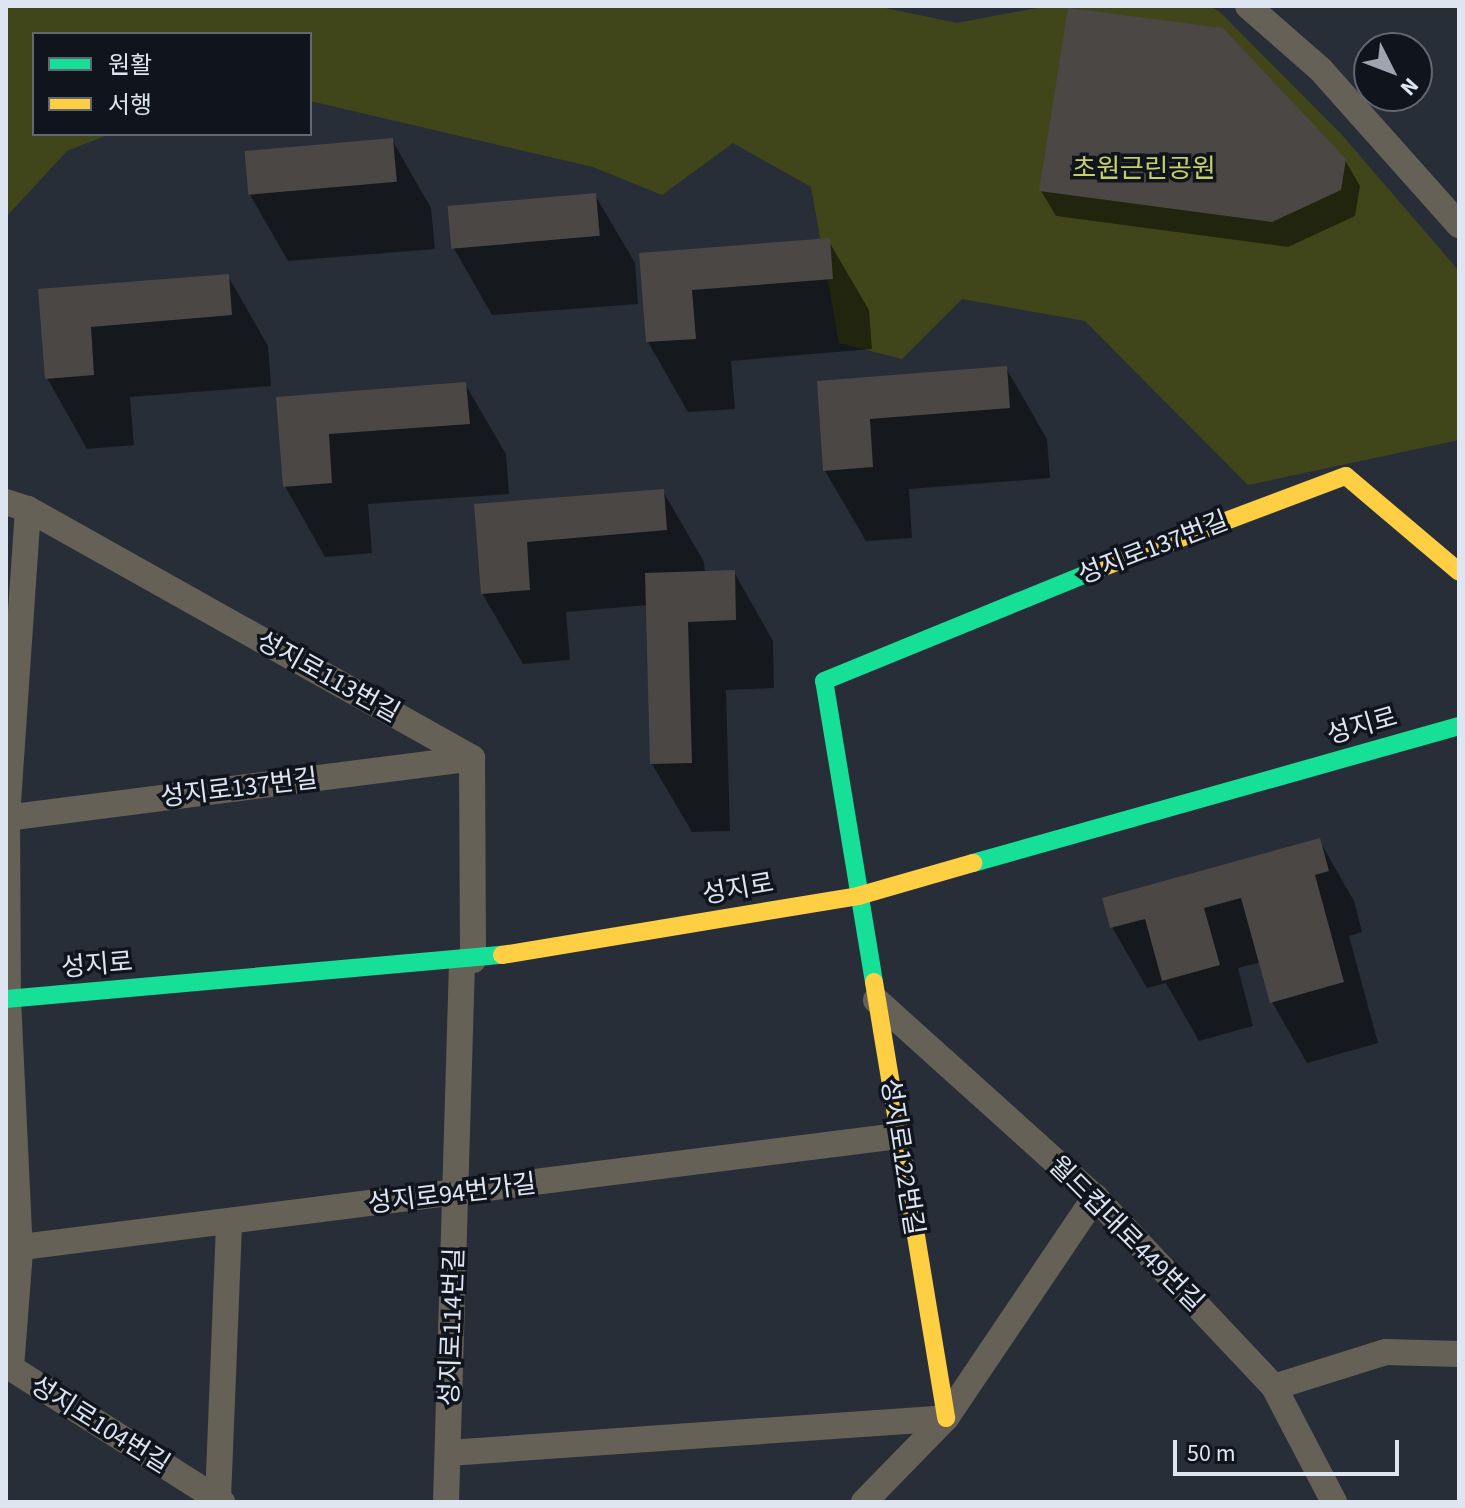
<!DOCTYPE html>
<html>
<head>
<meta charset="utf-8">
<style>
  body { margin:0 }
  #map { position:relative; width:1465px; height:1508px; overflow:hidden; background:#282e38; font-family:"Source Sans 3","Noto Sans KR",sans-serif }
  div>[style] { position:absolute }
  .green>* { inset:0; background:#41461a }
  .shadow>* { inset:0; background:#0007 }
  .building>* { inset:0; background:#4a4745; transform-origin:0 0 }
  .street>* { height:26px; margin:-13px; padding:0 13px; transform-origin:13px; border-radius:13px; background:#666157 }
  .fast>* { height:18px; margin:-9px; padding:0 9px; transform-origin:9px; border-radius:9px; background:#16e098 }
  .slow>* { height:18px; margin:-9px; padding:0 9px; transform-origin:9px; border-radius:9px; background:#ffcf43 }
  span { translate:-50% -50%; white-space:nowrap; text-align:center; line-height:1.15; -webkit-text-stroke:7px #10151d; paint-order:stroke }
  .park-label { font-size:26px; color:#c5d068 }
  .street-label { font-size:26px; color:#dde5f0 }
  .frame { position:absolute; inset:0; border:8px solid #dde5f0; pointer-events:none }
  .legend { position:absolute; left:32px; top:32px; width:280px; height:104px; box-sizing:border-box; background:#10151d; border:2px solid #626871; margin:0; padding:10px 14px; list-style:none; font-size:24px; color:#dde5f0 }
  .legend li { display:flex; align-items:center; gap:16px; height:40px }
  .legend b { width:40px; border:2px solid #626871 }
  .north { position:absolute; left:1353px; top:32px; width:80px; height:80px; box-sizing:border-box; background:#10151d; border:2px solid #626871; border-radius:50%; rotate:132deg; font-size:22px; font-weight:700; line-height:32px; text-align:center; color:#dde5f0 }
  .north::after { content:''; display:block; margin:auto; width:28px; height:36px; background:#9ea5b0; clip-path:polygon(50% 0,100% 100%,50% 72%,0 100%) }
  .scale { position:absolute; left:1173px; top:1440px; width:226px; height:36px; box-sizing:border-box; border:4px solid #dde5f0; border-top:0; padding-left:10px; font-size:24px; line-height:28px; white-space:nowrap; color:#dde5f0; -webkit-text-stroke:6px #10151d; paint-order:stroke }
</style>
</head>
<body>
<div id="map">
  <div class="green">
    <div style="clip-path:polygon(6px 6px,876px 6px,957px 23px,1048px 6px,1208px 6px,1219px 11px,1342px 135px,1459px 271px,1459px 440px,1248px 485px,1085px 321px,962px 299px,902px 359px,839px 343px,811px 187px,733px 143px,662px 195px,593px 167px,310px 101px,310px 34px,34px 34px,34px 134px,110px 134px,67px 151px,6px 217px)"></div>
  </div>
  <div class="shadow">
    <div style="clip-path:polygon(392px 140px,431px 208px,435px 249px,288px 261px,249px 193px)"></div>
    <div style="clip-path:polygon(1345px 160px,1360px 186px,1355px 216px,1288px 247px,1056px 216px,1041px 191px)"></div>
    <div style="clip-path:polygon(595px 195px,635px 263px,638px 304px,492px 315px,453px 247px)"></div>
    <div style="clip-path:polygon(828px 240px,869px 310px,872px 349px,731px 361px,735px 409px,688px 412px,648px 342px,641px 255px)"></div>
    <div style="clip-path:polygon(228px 276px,268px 346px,271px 386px,130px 397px,134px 445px,87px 449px,47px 378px,40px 291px)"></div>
    <div style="clip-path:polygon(1006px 368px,1047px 439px,1050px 478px,909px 489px,912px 538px,866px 541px,825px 471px,819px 383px)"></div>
    <div style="clip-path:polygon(465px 384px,506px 454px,509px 494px,368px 504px,372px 553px,325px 557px,285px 486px,278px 399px)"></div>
    <div style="clip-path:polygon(663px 491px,704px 562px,705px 573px,734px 572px,773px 641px,774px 688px,726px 690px,730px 831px,692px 832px,652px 764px,648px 605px,566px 612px,570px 660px,523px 664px,482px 593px,476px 506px)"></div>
    <div style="clip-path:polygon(1319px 840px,1354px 901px,1362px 932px,1349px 936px,1378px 1043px,1307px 1063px,1272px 1002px,1261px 962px,1238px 968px,1253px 1026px,1199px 1041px,1166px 983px,1147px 988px,1112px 927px,1105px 899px)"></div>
  </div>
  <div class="building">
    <div style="clip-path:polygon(1068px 8px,1223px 28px,1346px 159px,1341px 190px,1272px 222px,1039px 191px)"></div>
    <div style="left:393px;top:138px;width:44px;height:149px;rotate:85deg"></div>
    <div style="left:596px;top:193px;width:43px;height:149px;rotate:85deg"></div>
    <div style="clip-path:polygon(830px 238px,833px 279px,692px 290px,696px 339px,646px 342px,639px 253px)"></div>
    <div style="clip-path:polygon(229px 274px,232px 315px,91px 327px,94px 375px,45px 379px,38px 289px)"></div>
    <div style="clip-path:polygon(1007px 366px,1010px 408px,870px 419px,873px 467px,823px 471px,817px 381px)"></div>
    <div style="clip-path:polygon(466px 382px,470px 424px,329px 434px,332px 483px,283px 487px,276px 397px)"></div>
    <div style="clip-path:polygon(664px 489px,667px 530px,527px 542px,530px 590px,481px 594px,474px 504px)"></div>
    <div style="clip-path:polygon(735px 570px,736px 620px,688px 622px,692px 763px,650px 764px,645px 573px)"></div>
    <div style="clip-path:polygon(1320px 838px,1329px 871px,1315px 875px,1344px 982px,1270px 1003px,1241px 898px,1204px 908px,1220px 965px,1162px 981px,1145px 919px,1110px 928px,1102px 898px)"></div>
  </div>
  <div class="street">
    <div style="left:1248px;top:6px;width:97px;rotate:41.2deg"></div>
    <div style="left:1321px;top:70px;width:208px;rotate:48.3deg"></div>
    <div style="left:6px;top:502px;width:23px;rotate:18deg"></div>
    <div style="left:28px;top:509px;width:509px;rotate:29.28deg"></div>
    <div style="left:28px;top:509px;width:310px;rotate:93.9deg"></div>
    <div style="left:7px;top:818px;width:181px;rotate:89.7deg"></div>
    <div style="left:8px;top:999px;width:252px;rotate:87.3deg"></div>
    <div style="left:20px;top:1251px;width:117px;rotate:94.4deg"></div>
    <div style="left:11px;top:1368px;width:250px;rotate:32.4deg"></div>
    <div style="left:472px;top:758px;width:202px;rotate:89.7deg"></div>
    <div style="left:6px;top:818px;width:470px;rotate:-7.3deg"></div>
    <div style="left:876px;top:1000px;width:295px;rotate:42deg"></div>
    <div style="left:1095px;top:1197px;width:261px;rotate:46.7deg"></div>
    <div style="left:1274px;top:1387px;width:130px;rotate:62.4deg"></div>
    <div style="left:6px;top:1249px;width:899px;rotate:-7.22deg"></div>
    <div style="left:1274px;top:1387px;width:117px;rotate:-17.4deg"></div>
    <div style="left:1386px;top:1352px;width:73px;rotate:1.6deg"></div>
    <div style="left:448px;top:1453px;width:499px;rotate:-4deg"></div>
    <div style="left:218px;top:1499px;width:276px;rotate:-87.7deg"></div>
    <div style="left:446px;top:1502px;width:540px;rotate:-88.3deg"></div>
    <div style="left:864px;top:1502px;width:117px;rotate:-45.7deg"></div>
    <div style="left:946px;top:1418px;width:267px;rotate:-56deg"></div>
  </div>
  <div class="fast">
    <div style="left:973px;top:863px;width:505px;rotate:-15.74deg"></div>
    <div style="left:874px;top:982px;width:305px;rotate:-99.4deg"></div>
    <div style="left:824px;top:681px;width:305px;rotate:-22.2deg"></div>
    <div style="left:6px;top:999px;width:498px;rotate:-5.1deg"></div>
  </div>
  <div class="slow">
    <div style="left:1106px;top:566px;width:256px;rotate:-20.6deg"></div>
    <div style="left:1346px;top:476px;width:148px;rotate:40.3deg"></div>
    <div style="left:502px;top:955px;width:361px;rotate:-9.4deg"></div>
    <div style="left:858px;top:896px;width:120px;rotate:-16deg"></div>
    <div style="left:874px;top:982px;width:442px;rotate:80.6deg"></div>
  </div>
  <div class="park-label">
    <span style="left:1144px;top:169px">초원근린공원</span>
  </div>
  <div class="street-label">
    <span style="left:1153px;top:548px;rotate:-21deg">성지로137번길</span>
    <span style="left:328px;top:677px;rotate:29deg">성지로113번길</span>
    <span style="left:1362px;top:726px;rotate:-16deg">성지로</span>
    <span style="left:239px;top:788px;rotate:-7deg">성지로137번길</span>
    <span style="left:738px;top:889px;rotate:-10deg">성지로</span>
    <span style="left:97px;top:965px;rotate:-5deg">성지로</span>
    <span style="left:902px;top:1157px;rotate:81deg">성지로122번길</span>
    <span style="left:452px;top:1194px;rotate:-7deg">성지로94번가길</span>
    <span style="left:1126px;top:1234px;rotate:45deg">월드컵대로449번길</span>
    <span style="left:452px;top:1327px;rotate:-88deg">성지로114번길</span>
    <span style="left:100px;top:1425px;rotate:32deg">성지로104번길</span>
  </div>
  <div class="frame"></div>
  <ul class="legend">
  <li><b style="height:10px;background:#16e098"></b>원활</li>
  <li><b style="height:10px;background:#ffcf43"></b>서행</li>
  </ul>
  <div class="north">N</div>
  <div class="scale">50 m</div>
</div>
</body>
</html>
